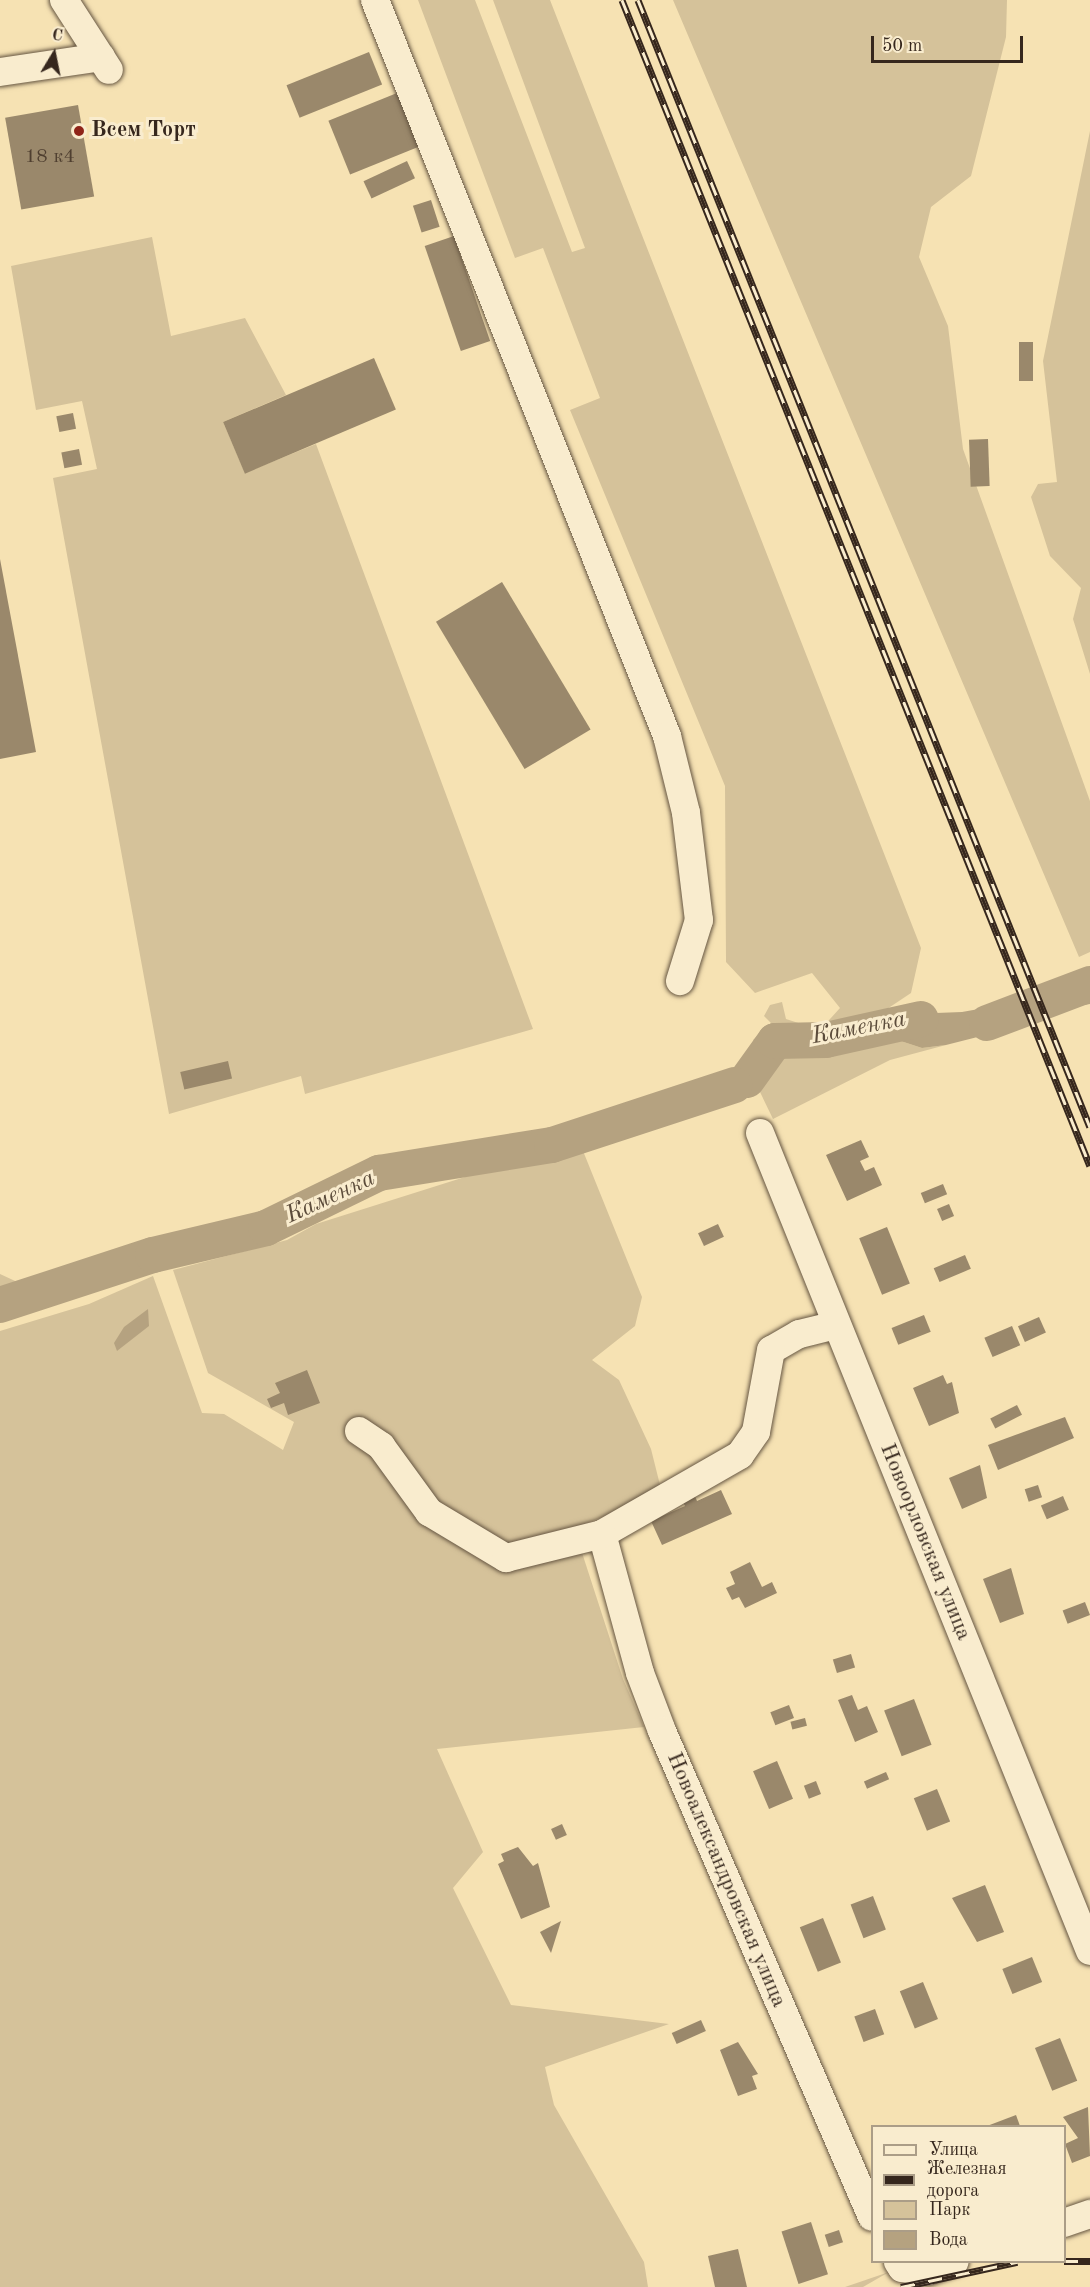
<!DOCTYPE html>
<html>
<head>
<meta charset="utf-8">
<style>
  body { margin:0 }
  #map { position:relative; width:1090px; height:2287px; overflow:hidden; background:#f6e2b3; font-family:"Old Standard TT",serif }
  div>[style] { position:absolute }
  .green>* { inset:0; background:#d5c29a }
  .water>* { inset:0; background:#b5a280 }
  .river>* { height:36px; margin:-18px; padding:0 18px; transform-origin:18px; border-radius:18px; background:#b5a280 }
  .building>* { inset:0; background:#9a886b; transform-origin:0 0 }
  .roads { filter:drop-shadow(0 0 2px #665642) drop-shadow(0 0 2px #665642) }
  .minor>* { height:28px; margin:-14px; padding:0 14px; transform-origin:14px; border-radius:14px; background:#f9ecce }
  .rail>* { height:7px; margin-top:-3.5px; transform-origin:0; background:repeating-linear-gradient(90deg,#f9ecce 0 14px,#36271d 0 28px); box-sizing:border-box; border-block:2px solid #36271d }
  .dots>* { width:16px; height:16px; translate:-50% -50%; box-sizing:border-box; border:3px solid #f9ecce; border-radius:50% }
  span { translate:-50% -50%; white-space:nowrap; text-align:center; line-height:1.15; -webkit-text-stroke:6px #f9ecce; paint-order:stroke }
  .number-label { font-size:20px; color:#4f3f30 }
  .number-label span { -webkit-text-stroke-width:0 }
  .poi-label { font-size:22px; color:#36271d; font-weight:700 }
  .left { translate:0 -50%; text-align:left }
  .street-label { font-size:22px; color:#36271d }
  .water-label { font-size:24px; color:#5c4c3b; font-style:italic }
  .legend { position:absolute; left:871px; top:2125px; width:195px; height:138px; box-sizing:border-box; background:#f9ecce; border:2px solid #ab9d87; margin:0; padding:8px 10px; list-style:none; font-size:18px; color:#36271d }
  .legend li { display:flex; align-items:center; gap:12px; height:30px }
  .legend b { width:30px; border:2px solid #ab9d87 }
  .north { position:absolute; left:24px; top:24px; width:60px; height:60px; -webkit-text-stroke:4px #f9ecce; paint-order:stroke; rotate:10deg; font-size:16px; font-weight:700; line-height:24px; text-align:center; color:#36271d }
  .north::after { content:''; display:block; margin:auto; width:21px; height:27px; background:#36271d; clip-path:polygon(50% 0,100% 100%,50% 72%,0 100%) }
  .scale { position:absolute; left:871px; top:36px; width:152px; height:27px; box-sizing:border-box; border:3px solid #36271d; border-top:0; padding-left:8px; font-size:18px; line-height:21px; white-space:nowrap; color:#36271d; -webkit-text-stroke:4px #f9ecce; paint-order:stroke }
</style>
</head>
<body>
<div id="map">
  <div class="green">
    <div style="clip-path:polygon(418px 0,475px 0,572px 252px,585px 248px,493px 0,550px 0,921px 948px,911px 993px,872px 1019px,870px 1031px,922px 1048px,946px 1045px,890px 1060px,773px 1119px,760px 1092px,759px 1073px,766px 1060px,753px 1040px,771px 1023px,764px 1016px,770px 1005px,782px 1002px,786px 1019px,820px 1030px,840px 1008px,812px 973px,755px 993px,726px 962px,725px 786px,570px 410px,600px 398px,543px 248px,515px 258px)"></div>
    <div style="clip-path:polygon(673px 0,1007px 0,1006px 37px,971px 176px,931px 207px,919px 257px,948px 326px,963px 449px,1090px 801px,1090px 952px,1079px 957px)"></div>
    <div style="clip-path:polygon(1090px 131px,1090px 674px,1073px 619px,1081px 588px,1050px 556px,1031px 497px,1038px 484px,1057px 482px,1043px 361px)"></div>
    <div style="clip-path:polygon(152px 237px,171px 336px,245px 318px,286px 395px,223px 422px,245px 473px,316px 444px,533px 1029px,305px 1094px,301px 1076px,169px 1114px,53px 478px,97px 469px,82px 401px,36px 410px,11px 266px)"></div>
    <div style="clip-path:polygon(579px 1141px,642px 1297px,635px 1326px,592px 1360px,619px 1380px,651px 1449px,660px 1485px,623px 1509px,574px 1528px,623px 1679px,644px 1727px,437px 1749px,483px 1852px,453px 1888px,511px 2005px,669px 2024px,545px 2067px,554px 2105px,644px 2262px,648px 2287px,0 2287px,0 1331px,89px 1304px,153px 1276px,202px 1413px,224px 1414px,283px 1450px,294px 1422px,208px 1373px,173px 1270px,287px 1240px,316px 1224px)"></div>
    <div style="clip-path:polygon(0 1274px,41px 1293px,0 1305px)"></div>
    <div style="clip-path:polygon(889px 2272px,863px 2287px,845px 2287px)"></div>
  </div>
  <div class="water">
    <div style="clip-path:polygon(1090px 966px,1090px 1004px,1048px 1011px,1045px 994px,1055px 984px,1077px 982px)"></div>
    <div style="clip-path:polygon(1029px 1000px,1036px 1010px,1013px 1019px,1009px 1029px,946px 1045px,922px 1048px,870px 1031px,884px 1015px,962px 1012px)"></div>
    <div style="clip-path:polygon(148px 1309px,149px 1326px,117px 1351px,114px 1343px,124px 1327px)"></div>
  </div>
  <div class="river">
    <div style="left:987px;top:1023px;width:110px;rotate:-20.7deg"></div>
    <div style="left:747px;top:1080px;width:48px;rotate:-54.3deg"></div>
    <div style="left:775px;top:1041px;width:51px;rotate:-1.1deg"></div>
    <div style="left:826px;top:1040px;width:97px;rotate:-12.5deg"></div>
    <div style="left:0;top:1305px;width:161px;rotate:-18.1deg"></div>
    <div style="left:153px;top:1255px;width:116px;rotate:-13.4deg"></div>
    <div style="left:266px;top:1228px;width:126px;rotate:-26deg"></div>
    <div style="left:379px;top:1173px;width:175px;rotate:-9.2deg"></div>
    <div style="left:552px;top:1145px;width:192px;rotate:-18.2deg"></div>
  </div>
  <div class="building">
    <div style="left:369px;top:52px;width:35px;height:89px;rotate:68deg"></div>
    <div style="left:397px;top:93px;width:58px;height:74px;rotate:68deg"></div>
    <div style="left:78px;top:105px;width:93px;height:74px;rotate:80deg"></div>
    <div style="left:407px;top:161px;width:19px;height:48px;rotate:65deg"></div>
    <div style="left:431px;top:200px;width:28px;height:19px;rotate:72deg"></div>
    <div style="left:454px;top:236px;width:111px;height:31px;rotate:71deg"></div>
    <div style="left:1019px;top:342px;width:14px;height:39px"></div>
    <div style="left:374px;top:358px;width:56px;height:164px;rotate:67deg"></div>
    <div style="left:73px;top:413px;width:16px;height:17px;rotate:79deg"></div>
    <div style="left:988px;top:439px;width:47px;height:19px;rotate:88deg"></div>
    <div style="left:79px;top:449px;width:16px;height:18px;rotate:79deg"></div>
    <div style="clip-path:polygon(0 559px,36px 752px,0 759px)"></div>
    <div style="left:502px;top:582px;width:172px;height:77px;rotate:59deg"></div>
    <div style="left:228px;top:1061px;width:18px;height:49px;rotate:77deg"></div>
    <div style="clip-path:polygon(861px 1140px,869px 1157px,860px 1161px,865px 1171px,874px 1167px,882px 1185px,847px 1201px,826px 1155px)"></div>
    <div style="left:943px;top:1184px;width:11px;height:24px;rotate:68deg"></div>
    <div style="left:949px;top:1204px;width:13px;height:13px;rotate:67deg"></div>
    <div style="left:718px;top:1224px;width:14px;height:22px;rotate:65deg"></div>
    <div style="left:887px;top:1227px;width:61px;height:30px;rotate:68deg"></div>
    <div style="left:965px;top:1255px;width:15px;height:34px;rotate:67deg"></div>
    <div style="left:924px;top:1315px;width:18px;height:35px;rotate:68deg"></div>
    <div style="left:1039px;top:1317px;width:17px;height:23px;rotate:66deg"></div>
    <div style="left:1012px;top:1326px;width:21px;height:30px;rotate:67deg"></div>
    <div style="clip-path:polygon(307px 1370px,320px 1403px,288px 1415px,284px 1403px,271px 1408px,267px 1399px,280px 1393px,275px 1383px)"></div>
    <div style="clip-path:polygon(943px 1375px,947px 1384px,952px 1382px,959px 1413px,929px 1426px,913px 1388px)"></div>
    <div style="left:1017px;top:1405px;width:11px;height:30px;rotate:63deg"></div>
    <div style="clip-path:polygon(1065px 1417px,1074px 1438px,998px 1470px,988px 1445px)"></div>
    <div style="clip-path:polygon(980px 1465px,987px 1498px,962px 1509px,949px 1478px)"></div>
    <div style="left:1038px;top:1485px;width:13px;height:14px;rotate:72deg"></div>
    <div style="clip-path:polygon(721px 1490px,732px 1514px,662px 1545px,651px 1521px,685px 1506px,682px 1500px,694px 1494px,697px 1501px)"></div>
    <div style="left:1063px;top:1496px;width:15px;height:24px;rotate:67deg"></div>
    <div style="clip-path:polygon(750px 1562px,762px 1587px,772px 1582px,777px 1593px,745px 1608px,739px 1597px,732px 1600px,726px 1588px,735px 1584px,730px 1572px)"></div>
    <div style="clip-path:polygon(1011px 1568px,1024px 1614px,1000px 1623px,983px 1579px)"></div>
    <div style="left:1085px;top:1602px;width:14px;height:24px;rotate:69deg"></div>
    <div style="left:851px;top:1654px;width:14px;height:19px;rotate:73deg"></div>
    <div style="clip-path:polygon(852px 1695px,858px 1710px,867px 1706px,878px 1732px,855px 1742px,838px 1700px)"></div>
    <div style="left:914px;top:1699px;width:49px;height:32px;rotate:69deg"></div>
    <div style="left:789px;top:1705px;width:14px;height:20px;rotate:69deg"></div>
    <div style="left:805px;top:1718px;width:8px;height:15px;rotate:76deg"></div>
    <div style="left:777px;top:1761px;width:41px;height:26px;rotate:67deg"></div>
    <div style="left:886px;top:1772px;width:8px;height:24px;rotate:67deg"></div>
    <div style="left:816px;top:1781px;width:14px;height:13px;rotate:69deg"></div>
    <div style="left:937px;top:1789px;width:35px;height:25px;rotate:68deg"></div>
    <div style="left:562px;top:1824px;width:12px;height:12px;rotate:66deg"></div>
    <div style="clip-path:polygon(518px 1847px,533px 1866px,538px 1863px,550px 1907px,521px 1919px,498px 1864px,504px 1861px,501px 1854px)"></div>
    <div style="clip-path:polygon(985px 1885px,1004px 1932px,977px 1942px,952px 1898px)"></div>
    <div style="left:873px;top:1896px;width:36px;height:24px;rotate:69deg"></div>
    <div style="left:823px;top:1918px;width:48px;height:25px;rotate:68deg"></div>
    <div style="clip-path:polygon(561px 1921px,551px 1953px,540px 1932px)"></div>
    <div style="left:1032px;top:1957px;width:27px;height:32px;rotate:68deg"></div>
    <div style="left:923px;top:1982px;width:40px;height:25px;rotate:68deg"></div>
    <div style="left:875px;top:2009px;width:27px;height:22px;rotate:70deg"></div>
    <div style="left:701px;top:2020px;width:12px;height:32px;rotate:66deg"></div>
    <div style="left:1060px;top:2038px;width:46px;height:27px;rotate:68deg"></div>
    <div style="clip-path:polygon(738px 2042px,758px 2074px,752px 2076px,757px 2089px,738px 2096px,720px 2050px)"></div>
    <div style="clip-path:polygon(1088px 2107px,1090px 2156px,1072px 2163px,1065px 2144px,1078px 2138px,1063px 2117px)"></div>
    <div style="clip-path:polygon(1016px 2115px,1020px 2126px,987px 2126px)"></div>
    <div style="left:811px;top:2222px;width:55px;height:31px;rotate:72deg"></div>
    <div style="left:839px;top:2230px;width:13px;height:15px;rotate:72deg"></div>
    <div style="clip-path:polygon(738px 2249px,747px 2287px,715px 2287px,708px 2256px)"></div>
  </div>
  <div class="roads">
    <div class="minor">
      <div style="left:64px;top:0;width:83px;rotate:57.3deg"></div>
      <div style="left:375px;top:0;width:792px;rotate:68.36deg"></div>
      <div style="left:667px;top:736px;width:79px;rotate:76.1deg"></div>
      <div style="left:686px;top:813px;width:108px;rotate:83.1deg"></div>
      <div style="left:699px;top:920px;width:64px;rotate:107.3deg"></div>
      <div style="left:0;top:72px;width:102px;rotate:-8.4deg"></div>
      <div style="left:760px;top:1133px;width:882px;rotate:68.03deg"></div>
      <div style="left:836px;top:1325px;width:38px;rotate:166deg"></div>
      <div style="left:799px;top:1334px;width:32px;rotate:150deg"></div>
      <div style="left:771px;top:1350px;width:83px;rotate:100.4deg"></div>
      <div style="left:756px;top:1432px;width:28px;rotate:125deg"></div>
      <div style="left:740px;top:1455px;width:159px;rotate:150.2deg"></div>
      <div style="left:602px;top:1534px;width:144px;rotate:74.7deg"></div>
      <div style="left:640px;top:1673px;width:62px;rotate:69.2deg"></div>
      <div style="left:662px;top:1731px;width:529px;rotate:66.63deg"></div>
      <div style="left:359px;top:1431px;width:27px;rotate:34deg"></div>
      <div style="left:381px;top:1446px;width:82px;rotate:54deg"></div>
      <div style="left:429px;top:1512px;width:90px;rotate:30.9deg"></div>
      <div style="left:506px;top:1558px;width:99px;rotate:-14deg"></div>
      <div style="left:1064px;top:2223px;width:28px;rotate:-19deg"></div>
      <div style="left:898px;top:2262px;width:7px;rotate:56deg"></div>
      <div style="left:902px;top:2268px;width:26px;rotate:7deg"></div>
      <div style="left:928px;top:2271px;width:28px;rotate:-19deg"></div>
    </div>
  </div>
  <div class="rail">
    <div style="left:622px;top:0;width:1256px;rotate:68.13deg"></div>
    <div style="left:638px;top:0;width:1214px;rotate:68.15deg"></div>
    <div style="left:1064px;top:2261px;width:26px"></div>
    <div style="left:901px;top:2287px;width:119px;rotate:-12.2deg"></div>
  </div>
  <div class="dots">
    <div style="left:79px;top:131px;background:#8f2418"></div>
  </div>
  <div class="number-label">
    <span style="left:50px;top:157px">18 к4</span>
  </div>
  <div class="poi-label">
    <span class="left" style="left:91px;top:131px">Всем Торт</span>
  </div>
  <div class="street-label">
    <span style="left:925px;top:1542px;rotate:68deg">Новоорловская улица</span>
    <span style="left:726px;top:1880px;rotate:67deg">Новоалександровская улица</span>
  </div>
  <div class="water-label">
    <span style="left:859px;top:1029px;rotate:-11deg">Каменка</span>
    <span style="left:331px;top:1198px;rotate:-25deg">Каменка</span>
  </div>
  <ul class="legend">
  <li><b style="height:8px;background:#f9ecce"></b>Улица</li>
  <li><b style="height:8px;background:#36271d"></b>Железная дорога</li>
  <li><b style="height:16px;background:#d5c29a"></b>Парк</li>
  <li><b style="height:16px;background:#b5a280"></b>Вода</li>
  </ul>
  <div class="north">С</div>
  <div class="scale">50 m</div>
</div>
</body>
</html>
